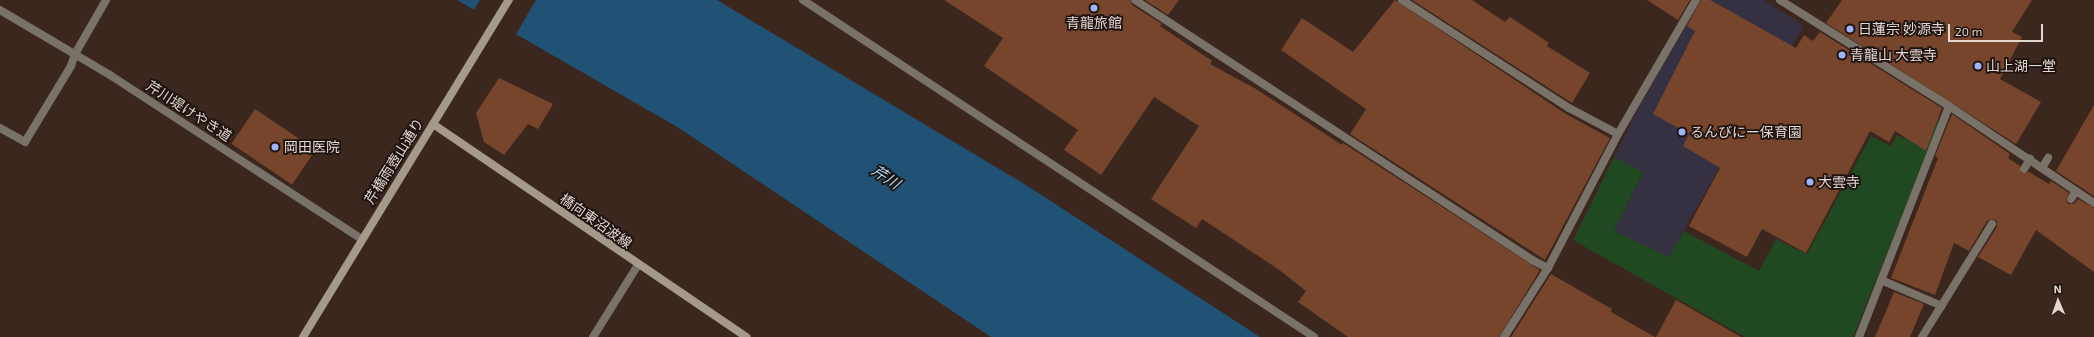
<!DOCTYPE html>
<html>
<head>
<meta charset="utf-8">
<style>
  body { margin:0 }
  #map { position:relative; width:2094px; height:337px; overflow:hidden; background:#3b271e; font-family:"Exo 2","Noto Sans JP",sans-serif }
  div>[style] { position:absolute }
  .education>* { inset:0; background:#353142 }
  .green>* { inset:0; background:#204821 }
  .water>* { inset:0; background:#205275 }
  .pier>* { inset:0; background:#3b271e }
  .building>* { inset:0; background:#77442c; transform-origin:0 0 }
  .lane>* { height:8px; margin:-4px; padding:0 4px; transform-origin:4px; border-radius:4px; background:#797269 }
  .street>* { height:8px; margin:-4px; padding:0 4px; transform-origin:4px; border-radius:4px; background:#797269 }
  .secondary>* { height:8px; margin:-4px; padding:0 4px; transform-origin:4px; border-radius:4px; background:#a4998b }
  .dots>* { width:11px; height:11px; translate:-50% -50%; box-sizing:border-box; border:2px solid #1c120e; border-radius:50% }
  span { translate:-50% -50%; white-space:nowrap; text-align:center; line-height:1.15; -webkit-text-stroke:3.5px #1c120e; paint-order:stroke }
  .poi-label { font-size:14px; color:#e4d6d0 }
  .left { translate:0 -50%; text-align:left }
  .street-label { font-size:14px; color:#e4d6d0 }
  .water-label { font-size:15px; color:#add8fa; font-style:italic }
  .north { position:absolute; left:2038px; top:281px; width:40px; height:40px; -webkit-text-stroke:3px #1c120e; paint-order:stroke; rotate:358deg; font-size:11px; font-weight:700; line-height:16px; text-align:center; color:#e4d6d0 }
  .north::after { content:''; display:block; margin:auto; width:14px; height:18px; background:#e4d6d0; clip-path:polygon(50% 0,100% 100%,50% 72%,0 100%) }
  .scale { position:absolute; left:1948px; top:24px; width:95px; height:18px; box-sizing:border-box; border:2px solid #e4d6d0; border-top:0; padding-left:5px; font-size:12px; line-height:14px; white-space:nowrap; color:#e4d6d0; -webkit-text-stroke:3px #1c120e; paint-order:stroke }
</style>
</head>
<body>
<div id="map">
  <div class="education">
    <div style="clip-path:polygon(1701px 0,1764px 0,1804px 26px,1755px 103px,1669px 257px,1614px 231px,1643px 173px,1614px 157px,1639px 107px)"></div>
  </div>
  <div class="green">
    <div style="clip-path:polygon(1923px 105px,1938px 114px,1938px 126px,1853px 337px,1745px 337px,1573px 240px,1614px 157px,1643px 172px,1614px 231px,1669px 257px,1684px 231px,1759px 271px,1776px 239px,1807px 254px,1871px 136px,1891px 146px,1897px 135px,1905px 139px)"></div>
  </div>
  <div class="water">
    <div style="clip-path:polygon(457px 0,717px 0,1026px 185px,1260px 337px,991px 337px,679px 128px)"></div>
  </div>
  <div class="pier">
    <div style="clip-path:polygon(480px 0,536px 0,515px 36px,473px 11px)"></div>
  </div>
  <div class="building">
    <div style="clip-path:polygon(944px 0,1130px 0,1132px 5px,1162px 24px,1160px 26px,1212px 61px,1210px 64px,1256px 89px,1342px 145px,1343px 143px,1540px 270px,1499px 337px,1348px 337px,1298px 302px,1306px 291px,1278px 269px,1202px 219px,1196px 228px,1151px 199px,1199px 126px,1154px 97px,1101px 175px,1064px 150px,1078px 130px,984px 66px,1003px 38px)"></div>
    <div style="clip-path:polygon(1145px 0,1179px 0,1168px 15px)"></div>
    <div style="clip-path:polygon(1395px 0,1566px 114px,1610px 138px,1545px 260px,1350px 134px,1366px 109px,1281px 50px,1302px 18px,1353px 52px)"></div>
    <div style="clip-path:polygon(1412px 0,1472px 0,1505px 22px,1510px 17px,1549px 43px,1547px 46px,1590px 73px,1572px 103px)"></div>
    <div style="clip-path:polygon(1647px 0,1690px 0,1678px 20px)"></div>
    <div style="clip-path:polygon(1701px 0,1710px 0,1796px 48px,1804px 35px,1813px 41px,1820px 32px,1942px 108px,1926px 151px,1895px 131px,1889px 142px,1870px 131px,1806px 253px,1762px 229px,1747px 257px,1689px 226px,1720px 168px,1683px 146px,1689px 134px,1653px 114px,1695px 31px,1687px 26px)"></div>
    <div style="clip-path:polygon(1842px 0,2032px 0,2012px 32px,2022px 37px,2000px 79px,2041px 102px,2016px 144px,1826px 23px)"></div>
    <div style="clip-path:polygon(499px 78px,553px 104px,538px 129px,528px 124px,504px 155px,484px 142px,476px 113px)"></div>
    <div style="clip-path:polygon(2094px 105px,2094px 196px,2056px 171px)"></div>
    <div style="left:255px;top:109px;width:73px;height:42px;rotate:34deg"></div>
    <div style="clip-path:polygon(1952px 114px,2010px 154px,2008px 158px,2020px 166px,2021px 173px,2029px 172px,2049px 184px,2051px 181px,2069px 193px,2066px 199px,2068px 204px,2074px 204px,2078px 199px,2094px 208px,2094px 272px,2036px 230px,2011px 275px,1978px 257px,1997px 227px,1997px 221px,1992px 219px,1987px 221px,1969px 251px,1954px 243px,1935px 295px,1891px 278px,1938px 158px,1935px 156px)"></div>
    <div style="clip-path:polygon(1551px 274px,1612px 309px,1611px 312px,1655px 337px,1511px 337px)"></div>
    <div style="clip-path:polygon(1894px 292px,1924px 304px,1910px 337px,1875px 337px)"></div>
    <div style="clip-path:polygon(1676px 300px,1741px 337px,1656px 337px)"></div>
  </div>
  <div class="lane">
    <div style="left:2042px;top:168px;width:12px;rotate:-59deg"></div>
    <div style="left:2024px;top:169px;width:12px;rotate:-59deg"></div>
    <div style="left:2071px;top:199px;width:9px;rotate:-58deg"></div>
    <div style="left:1881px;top:280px;width:66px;rotate:23.1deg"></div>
    <div style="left:1922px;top:337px;width:133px;rotate:-58.2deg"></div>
  </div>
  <div class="street">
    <div style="left:803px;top:0;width:612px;rotate:33.4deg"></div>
    <div style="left:1135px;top:0;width:475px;rotate:33.2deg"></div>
    <div style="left:1532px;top:260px;width:18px;rotate:27deg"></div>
    <div style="left:1402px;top:0;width:199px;rotate:32.9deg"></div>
    <div style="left:1569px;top:108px;width:55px;rotate:28deg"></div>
    <div style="left:1780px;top:0;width:199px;rotate:32.1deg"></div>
    <div style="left:1949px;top:106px;width:174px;rotate:33.8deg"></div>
    <div style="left:0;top:10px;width:128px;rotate:30.6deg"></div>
    <div style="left:110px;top:75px;width:301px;rotate:33.1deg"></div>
    <div style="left:0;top:128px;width:29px;rotate:29deg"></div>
    <div style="left:25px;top:142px;width:89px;rotate:-58.8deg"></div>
    <div style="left:71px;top:66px;width:13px;rotate:-72deg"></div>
    <div style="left:75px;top:54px;width:62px;rotate:-60.1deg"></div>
    <div style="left:593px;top:337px;width:85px;rotate:-58deg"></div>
    <div style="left:1504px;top:337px;width:82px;rotate:-57.5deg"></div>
    <div style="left:1548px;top:268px;width:151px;rotate:-62.4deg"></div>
    <div style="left:1618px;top:134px;width:155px;rotate:-59.8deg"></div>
    <div style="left:1859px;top:337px;width:248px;rotate:-68.7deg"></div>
  </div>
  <div class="secondary">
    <div style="left:433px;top:124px;width:379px;rotate:34.2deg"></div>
    <div style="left:303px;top:337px;width:395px;rotate:-58.6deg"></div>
  </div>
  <div class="dots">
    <div style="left:1094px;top:8px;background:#9eb4fd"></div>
    <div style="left:1850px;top:29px;background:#9eb4fd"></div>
    <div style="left:1842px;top:55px;background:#9eb4fd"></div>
    <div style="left:1978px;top:66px;background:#9eb4fd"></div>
    <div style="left:1682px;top:132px;background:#9eb4fd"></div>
    <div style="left:275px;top:147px;background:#9eb4fd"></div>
    <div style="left:1810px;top:182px;background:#9eb4fd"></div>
  </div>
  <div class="poi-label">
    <span style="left:1094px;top:23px">青龍旅館</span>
    <span class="left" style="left:1858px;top:29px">日蓮宗 妙源寺</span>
    <span class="left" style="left:1850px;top:55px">青龍山 大雲寺</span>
    <span class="left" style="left:1986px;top:66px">山上湖一堂</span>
    <span class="left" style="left:1690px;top:132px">るんびにー保育園</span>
    <span class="left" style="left:284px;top:147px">岡田医院</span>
    <span class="left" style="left:1818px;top:182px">大雲寺</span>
  </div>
  <div class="street-label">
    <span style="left:189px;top:111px;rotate:33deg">芹川堤けやき道</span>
    <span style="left:394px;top:161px;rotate:-58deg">芹橋雨壺山通り</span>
    <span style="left:596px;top:221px;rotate:35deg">橋向東沼波線</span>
  </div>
  <div class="water-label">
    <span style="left:886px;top:177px;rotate:33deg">芹川</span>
  </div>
  <div class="north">N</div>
  <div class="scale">20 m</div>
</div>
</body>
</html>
